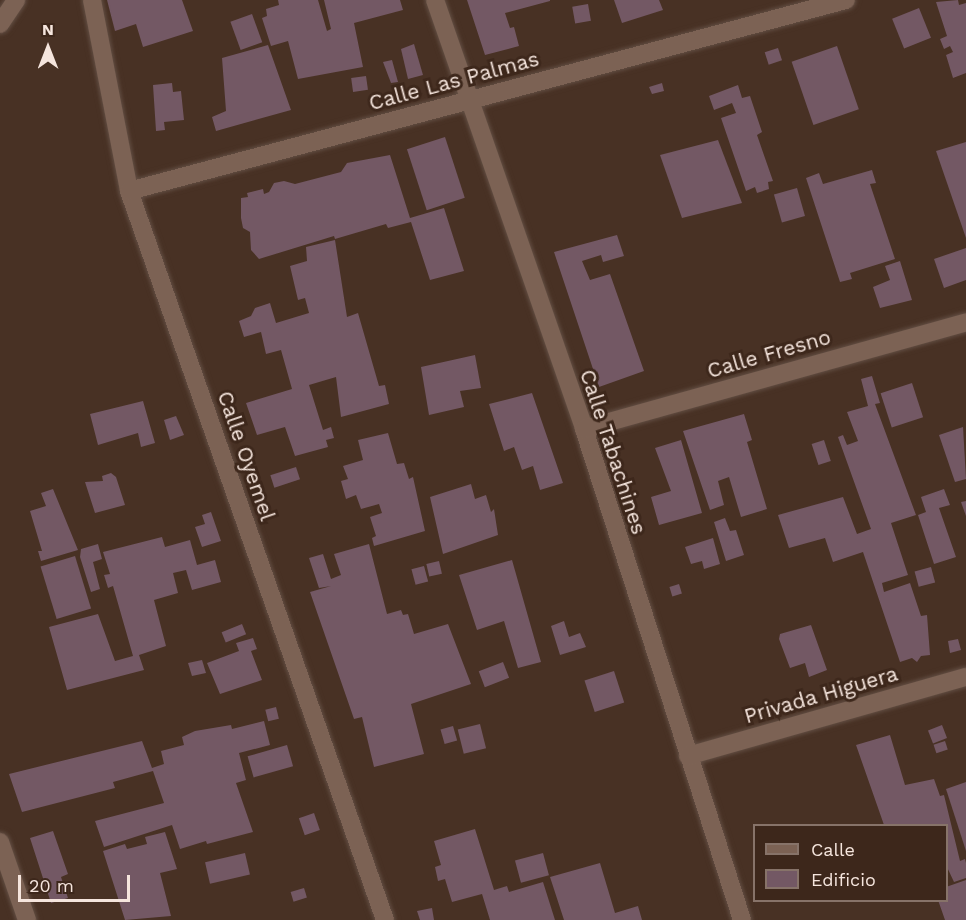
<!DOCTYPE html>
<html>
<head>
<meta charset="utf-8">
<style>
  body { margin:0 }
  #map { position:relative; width:966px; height:920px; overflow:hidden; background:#483124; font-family:"Work Sans",sans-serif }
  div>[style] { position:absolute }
  .building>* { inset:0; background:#735864; transform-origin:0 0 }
  .roads { filter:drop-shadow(0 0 2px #624e43) drop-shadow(0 0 2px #624e43) }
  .minor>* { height:18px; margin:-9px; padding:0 9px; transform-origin:9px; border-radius:9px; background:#7c6254 }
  span { translate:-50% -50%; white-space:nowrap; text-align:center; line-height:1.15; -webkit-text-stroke:6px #3d271b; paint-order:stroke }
  .street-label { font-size:21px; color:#f5e5dd }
  .legend { position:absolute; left:753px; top:824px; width:195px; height:78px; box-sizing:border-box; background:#3d271b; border:2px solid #877369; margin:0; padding:8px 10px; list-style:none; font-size:18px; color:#f5e5dd }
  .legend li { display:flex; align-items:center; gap:12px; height:30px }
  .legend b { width:30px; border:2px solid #877369 }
  .north { position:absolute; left:18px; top:18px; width:60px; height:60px; -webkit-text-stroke:4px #3d271b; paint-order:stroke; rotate:0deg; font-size:16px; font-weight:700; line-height:24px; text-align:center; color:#f5e5dd }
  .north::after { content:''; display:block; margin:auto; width:21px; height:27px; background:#f5e5dd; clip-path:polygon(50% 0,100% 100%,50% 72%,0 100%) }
  .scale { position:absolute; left:18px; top:875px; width:112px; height:27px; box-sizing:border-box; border:3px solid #f5e5dd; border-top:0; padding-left:8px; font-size:18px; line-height:21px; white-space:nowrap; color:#f5e5dd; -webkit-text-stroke:4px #3d271b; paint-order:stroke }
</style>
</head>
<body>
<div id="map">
  <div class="building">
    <div style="clip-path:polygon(107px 0,182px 0,193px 31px,143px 47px,136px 24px,115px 31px)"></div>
    <div style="clip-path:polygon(278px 0,318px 0,327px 31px,331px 29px,324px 0,400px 0,403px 10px,354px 23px,363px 67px,298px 79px,288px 41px,271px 46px,262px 18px,267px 16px,266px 9px,279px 5px)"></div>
    <div style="clip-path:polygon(467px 0,550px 0,550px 1px,505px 13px,510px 28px,514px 27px,519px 46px,485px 55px)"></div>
    <div style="clip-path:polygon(614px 0,659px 0,663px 10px,622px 23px)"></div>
    <div style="clip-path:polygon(958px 0,959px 5px,966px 3px,966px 73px,953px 78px,946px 55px,953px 52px,950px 46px,944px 49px,940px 39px,947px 36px,936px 2px)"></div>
    <div style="left:588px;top:4px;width:17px;height:16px;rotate:80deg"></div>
    <div style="left:919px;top:8px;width:32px;height:29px;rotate:68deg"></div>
    <div style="left:252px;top:14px;width:30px;height:23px;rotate:70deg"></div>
    <div style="clip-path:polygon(414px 44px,423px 75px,408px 79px,401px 49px)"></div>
    <div style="clip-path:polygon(268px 45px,291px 110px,216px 131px,212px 117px,226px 111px,222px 58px)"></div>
    <div style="left:837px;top:46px;width:67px;height:48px;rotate:71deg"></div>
    <div style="left:778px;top:48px;width:13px;height:14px;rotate:72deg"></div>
    <div style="clip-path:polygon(392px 60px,398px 82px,391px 83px,383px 62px)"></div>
    <div style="left:366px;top:76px;width:14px;height:15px;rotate:82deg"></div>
    <div style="clip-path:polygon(172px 83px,173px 92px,181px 91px,184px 120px,164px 122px,165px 130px,156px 131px,153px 85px)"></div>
    <div style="clip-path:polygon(662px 83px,664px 91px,652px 94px,649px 87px)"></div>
    <div style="clip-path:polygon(738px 85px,742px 98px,750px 96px,762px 132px,757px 135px,773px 181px,768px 182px,769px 189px,757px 193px,755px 187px,746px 191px,721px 118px,736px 113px,732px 103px,714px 110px,709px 96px)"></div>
    <div style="left:445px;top:137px;width:64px;height:40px;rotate:72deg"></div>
    <div style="clip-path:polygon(718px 140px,742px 203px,682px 218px,660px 155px)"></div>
    <div style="clip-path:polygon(966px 142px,966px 238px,936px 151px)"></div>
    <div style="clip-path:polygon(390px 155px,410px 218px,444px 208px,464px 271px,430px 280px,411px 222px,388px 228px,386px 224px,335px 239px,334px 236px,259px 259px,251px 250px,250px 232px,243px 228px,241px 218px,241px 198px,248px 197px,247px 193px,263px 189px,264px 194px,269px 192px,274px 183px,284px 181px,295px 184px,341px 172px,347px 163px)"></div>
    <div style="clip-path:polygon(872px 170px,876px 183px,870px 184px,895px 259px,850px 273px,852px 279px,840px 282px,806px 178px,819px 173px,823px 184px)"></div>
    <div style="left:797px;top:188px;width:29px;height:24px;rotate:74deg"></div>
    <div style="clip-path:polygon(617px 235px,624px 256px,603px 262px,601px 255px,582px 261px,590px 280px,610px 274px,644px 371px,599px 387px,554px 252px)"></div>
    <div style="clip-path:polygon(335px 240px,347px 317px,358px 313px,379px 386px,385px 385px,389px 404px,341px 417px,336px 377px,309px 385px,323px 430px,331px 427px,334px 438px,326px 440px,328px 447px,295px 456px,285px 427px,257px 435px,246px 403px,292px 389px,281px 350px,266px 354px,261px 332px,244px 337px,239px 321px,251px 316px,255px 308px,270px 303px,276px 323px,309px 313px,305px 298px,298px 300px,290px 266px,307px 261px,306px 247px)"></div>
    <div style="clip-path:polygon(966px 248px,966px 280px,944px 288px,934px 259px)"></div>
    <div style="clip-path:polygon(900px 261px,912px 300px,880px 308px,873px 287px,890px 280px,885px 266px)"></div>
    <div style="clip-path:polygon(475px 355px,481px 388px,460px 391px,464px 407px,429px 415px,421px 367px)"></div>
    <div style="clip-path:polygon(872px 376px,880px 403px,875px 404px,916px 515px,891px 523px,908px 575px,882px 583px,884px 592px,910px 583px,921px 616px,927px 615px,930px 655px,921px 656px,917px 662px,912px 658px,900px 662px,863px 552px,833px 562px,825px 538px,789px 548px,778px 515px,843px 497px,857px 534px,871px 529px,838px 437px,843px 435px,847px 445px,858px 441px,847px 412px,868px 406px,861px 379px)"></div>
    <div style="left:912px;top:383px;width:36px;height:33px;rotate:72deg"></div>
    <div style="clip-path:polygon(532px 393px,563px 483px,540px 490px,533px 466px,522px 470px,514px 447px,504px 451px,489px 404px)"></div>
    <div style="clip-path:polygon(143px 401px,155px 443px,141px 447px,138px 433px,98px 445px,90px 414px)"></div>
    <div style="clip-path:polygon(744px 414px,752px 440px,747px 442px,767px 509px,741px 517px,729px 477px,718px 481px,724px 505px,710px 510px,683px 431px)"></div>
    <div style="clip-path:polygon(176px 416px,184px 435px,170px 440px,164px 420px)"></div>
    <div style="clip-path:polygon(963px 427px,966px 479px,955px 482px,939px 435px)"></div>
    <div style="clip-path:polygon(388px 433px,397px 464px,404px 463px,409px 479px,413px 477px,425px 531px,374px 546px,372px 538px,376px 536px,370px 517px,382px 513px,379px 504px,361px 509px,356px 495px,346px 499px,341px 481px,348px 479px,343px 466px,363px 460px,358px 440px)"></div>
    <div style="clip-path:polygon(681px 440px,702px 513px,659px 525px,651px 497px,671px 491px,655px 448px)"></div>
    <div style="left:824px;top:440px;width:22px;height:13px;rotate:72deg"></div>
    <div style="left:296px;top:467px;width:13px;height:27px;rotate:72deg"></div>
    <div style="clip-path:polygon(111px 473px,116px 477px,125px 505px,95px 513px,85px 482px,103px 481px,102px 476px)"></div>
    <div style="clip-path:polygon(471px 484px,475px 499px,486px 495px,491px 512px,494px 509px,498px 535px,443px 554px,430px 497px)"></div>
    <div style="clip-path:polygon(53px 489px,78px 550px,41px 561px,38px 551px,42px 551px,30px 511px,46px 506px,41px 493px)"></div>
    <div style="clip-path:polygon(944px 489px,950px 505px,939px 508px,956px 557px,934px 564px,918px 515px,926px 512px,921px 497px)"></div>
    <div style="clip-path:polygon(966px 501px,966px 516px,961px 502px)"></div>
    <div style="clip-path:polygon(211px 512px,221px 541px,202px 547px,195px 527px,205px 524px,202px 515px)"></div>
    <div style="clip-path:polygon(725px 518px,730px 531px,736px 530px,744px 555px,726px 561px,714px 522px)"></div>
    <div style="clip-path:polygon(162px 537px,165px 547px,190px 540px,197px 565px,215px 560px,221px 582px,192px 590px,186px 570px,173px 573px,178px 593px,154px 600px,166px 646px,139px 655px,144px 670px,67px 690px,49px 627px,98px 614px,115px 661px,133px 656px,113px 586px,108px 588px,104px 575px,110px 574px,103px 552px)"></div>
    <div style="clip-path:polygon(713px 538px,720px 564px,704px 569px,702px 561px,691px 564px,685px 547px)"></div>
    <div style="clip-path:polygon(98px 544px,102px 559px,93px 562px,100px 589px,91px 592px,80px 557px,81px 549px)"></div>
    <div style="clip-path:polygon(369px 544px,387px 614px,401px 610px,403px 615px,408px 614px,414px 634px,448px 624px,471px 684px,411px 704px,424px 754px,374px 767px,362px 717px,354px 719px,310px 592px,331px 586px,319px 588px,309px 558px,323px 554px,331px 579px,341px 575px,334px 554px)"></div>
    <div style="left:75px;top:556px;width:55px;height:36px;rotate:73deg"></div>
    <div style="clip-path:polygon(512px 560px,541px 662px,518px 668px,504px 621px,477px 630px,459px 575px)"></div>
    <div style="left:439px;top:561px;width:13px;height:13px;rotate:77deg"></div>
    <div style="left:424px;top:566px;width:16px;height:13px;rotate:75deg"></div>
    <div style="left:931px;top:567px;width:16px;height:17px;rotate:75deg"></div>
    <div style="left:679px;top:584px;width:10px;height:10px;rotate:73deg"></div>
    <div style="clip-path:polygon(564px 621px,569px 637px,580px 633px,586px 647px,560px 655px,551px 626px)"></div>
    <div style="left:242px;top:624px;width:11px;height:22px;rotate:68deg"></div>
    <div style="clip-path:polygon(811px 625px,827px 670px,809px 677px,805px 663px,790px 668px,779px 639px,780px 634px)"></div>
    <div style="clip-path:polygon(253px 638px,257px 649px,251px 651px,262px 680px,220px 694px,207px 663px,239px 651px,236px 643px)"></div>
    <div style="clip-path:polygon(958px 639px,961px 650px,950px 653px,948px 641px)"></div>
    <div style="clip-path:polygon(202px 660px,206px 673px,192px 676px,188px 663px)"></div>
    <div style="left:503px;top:662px;width:17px;height:26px;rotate:69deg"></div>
    <div style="left:614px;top:671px;width:33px;height:31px;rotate:72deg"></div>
    <div style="left:276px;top:707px;width:12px;height:11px;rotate:76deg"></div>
    <div style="clip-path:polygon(264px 721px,270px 745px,239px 753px,246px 780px,236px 783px,253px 832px,207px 844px,206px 841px,180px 849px,172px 825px,104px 847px,95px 821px,164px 803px,153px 771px,113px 782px,115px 788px,22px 812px,9px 774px,142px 741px,152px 768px,164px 764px,161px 751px,184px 745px,182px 737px,195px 731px,231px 725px,232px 729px)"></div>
    <div style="left:480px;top:724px;width:25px;height:23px;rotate:76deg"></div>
    <div style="left:942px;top:725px;width:14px;height:15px;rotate:69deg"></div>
    <div style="left:453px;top:726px;width:15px;height:13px;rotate:74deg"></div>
    <div style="clip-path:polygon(890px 735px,905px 785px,934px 779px,940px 796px,944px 795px,960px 861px,965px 859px,966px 863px,966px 878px,954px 882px,946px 865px,946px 825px,884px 825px,856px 745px)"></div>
    <div style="left:945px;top:741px;width:9px;height:12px;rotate:72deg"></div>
    <div style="left:287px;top:745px;width:22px;height:41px;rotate:74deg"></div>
    <div style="clip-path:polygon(966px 782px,966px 851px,946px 789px)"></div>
    <div style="left:314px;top:813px;width:18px;height:16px;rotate:71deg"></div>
    <div style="clip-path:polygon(475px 829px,494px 890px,507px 886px,509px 892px,543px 882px,555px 920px,490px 920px,482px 894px,452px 902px,445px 879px,438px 881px,435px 867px,441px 865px,434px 841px)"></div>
    <div style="clip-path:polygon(53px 831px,68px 874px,61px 877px,68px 898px,51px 903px,30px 838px)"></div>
    <div style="clip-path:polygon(165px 832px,177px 869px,160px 873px,171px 916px,125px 920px,103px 851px,125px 844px,127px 849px,147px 844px,145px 837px)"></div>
    <div style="left:245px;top:853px;width:22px;height:41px;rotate:77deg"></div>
    <div style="left:543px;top:853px;width:23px;height:29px;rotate:75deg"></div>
    <div style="clip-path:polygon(600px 863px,615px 913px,638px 906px,642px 920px,564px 920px,550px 877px)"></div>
    <div style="clip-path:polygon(966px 880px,966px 920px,945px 920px,938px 900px,946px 900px,946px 887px)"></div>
    <div style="left:304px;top:888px;width:10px;height:14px;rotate:73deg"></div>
    <div style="clip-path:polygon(432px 908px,434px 920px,420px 920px,417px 911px)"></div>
  </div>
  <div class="roads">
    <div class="minor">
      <div style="left:92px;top:0;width:195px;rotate:79deg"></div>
      <div style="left:129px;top:191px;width:773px;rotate:70.65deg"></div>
      <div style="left:435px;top:0;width:454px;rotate:70.8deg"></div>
      <div style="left:584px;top:429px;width:516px;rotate:72.16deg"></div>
      <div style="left:0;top:24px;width:29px;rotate:-56deg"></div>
      <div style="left:129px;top:191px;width:742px;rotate:-14.92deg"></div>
      <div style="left:584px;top:429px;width:397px;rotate:-15.6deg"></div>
      <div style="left:688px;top:756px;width:289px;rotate:-15.9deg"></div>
      <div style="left:0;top:842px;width:83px;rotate:70.9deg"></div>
    </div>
  </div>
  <div class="street-label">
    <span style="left:454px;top:81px;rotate:-15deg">Calle Las Palmas</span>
    <span style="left:769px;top:354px;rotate:-16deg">Calle Fresno</span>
    <span style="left:613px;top:452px;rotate:72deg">Calle Tabachines</span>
    <span style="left:246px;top:456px;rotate:71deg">Calle Oyemel</span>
    <span style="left:821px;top:695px;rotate:-16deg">Privada Higuera</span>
  </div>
  <ul class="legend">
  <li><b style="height:8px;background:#7c6254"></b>Calle</li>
  <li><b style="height:16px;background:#735864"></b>Edificio</li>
  </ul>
  <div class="north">N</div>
  <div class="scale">20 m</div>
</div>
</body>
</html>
